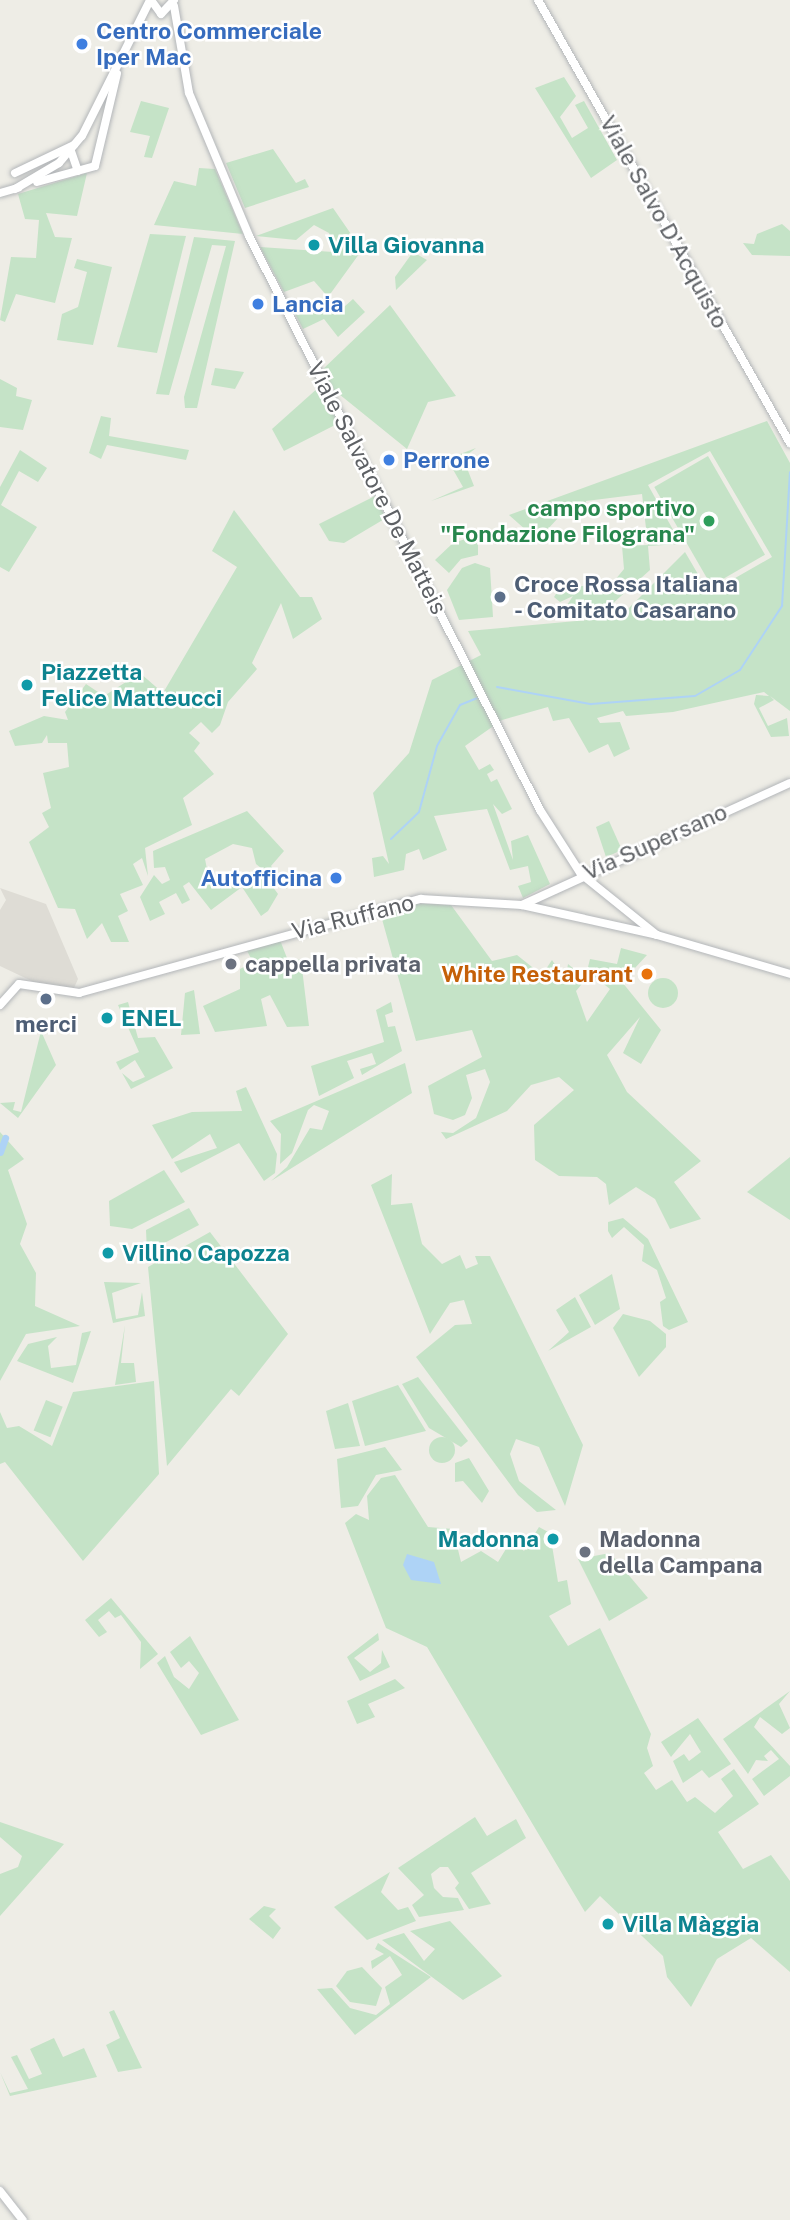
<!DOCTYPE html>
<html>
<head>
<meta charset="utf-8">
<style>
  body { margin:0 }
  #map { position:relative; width:790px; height:2220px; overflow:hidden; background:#eeede6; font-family:"Public Sans",sans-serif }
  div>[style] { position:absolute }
  .education>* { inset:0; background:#dedcd5 }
  .green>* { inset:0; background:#c5e3c7; transform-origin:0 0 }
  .round { border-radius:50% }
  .water>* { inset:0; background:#aed3f6 }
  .stream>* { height:2px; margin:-1px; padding:0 1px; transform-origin:1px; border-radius:1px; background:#aed3f6 }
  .canal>* { height:7px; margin:-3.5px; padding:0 3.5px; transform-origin:3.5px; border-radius:3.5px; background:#aed3f6 }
  .roads { filter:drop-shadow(0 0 2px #b3b6b9) drop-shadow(0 0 2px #b3b6b9) }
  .tertiary>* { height:8px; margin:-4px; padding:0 4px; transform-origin:4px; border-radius:4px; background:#fff }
  .dots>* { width:19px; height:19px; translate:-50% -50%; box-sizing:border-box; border:4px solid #fff; border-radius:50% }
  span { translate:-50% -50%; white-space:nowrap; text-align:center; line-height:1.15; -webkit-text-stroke:5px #fff; paint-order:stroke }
  .shop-label { font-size:23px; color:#366cbe; font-weight:700 }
  .left { translate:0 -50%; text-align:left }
  .right { translate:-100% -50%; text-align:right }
  .street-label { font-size:23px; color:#5e6165 }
  .culture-label { font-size:23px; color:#0d838f; font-weight:700 }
  .leisure-label { font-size:23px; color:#27864d; font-weight:700 }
  .service-label { font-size:23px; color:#4e5e75; font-weight:700 }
  .worship-label { font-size:23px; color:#5b616d; font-weight:700 }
  .food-label { font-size:23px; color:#c56008; font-weight:700 }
</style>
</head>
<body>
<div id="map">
  <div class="education">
    <div style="clip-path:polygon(0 888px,46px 904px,78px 979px,74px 988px,40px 985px,0 966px,0 910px,6px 900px)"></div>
  </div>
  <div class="green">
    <div style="clip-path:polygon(564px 77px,576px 96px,560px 117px,572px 138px,588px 128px,575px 105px,584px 101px,617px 160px,591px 178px,535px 88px)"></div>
    <div style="clip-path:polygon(141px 101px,169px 108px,152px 158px,144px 157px,150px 136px,130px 132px)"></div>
    <div style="clip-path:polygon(273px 149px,296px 183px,305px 179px,309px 187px,245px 208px,226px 163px)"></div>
    <div style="clip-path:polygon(199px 168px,215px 169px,243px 234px,154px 225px,174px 181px,196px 186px)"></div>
    <div style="clip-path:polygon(87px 173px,77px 216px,46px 213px,55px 237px,72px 238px,55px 303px,16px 294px,5px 322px,0 320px,11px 257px,36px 258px,39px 220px,25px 219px,18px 194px)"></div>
    <div style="clip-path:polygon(333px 208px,362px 250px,328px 297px,314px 281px,284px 292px,260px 247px,333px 252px,329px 233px,314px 225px,296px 240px,256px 236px)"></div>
    <div style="clip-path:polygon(782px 224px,790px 231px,790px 256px,752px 255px,743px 243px,754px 244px,757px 234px)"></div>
    <div style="clip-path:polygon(150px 234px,186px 236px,157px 353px,117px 347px)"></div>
    <div style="clip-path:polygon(194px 237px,235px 241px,197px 408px,185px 408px,184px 397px,226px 246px,212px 245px,169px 395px,156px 394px)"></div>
    <div style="clip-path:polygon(413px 252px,427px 260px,396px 290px,395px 277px)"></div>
    <div style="clip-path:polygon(77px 259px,112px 267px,93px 345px,57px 340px,62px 314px,78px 307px,87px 272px,74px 268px)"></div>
    <div style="clip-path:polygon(353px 299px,365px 312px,338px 337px,324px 319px,303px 329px,293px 310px,313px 300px,335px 315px)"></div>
    <div style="clip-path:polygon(390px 305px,456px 396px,428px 402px,407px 449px,334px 390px,322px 370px)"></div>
    <div style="clip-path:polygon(215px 368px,244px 372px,235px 389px,211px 385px)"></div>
    <div style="clip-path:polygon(0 379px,17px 388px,16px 396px,32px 400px,23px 430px,0 427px)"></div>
    <div style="clip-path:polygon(319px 387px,339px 423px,284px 451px,272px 429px)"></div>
    <div style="clip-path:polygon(101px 416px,111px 418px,109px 436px,189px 450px,186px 460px,107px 445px,101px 459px,89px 453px)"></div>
    <div style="clip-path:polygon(767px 421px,790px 463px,790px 711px,770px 696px,774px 700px,759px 708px,768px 726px,787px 718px,789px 736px,771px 737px,754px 704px,756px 695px,769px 696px,764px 692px,673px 712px,626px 716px,623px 711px,597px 718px,600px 723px,620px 722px,630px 749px,614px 757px,608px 744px,589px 753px,569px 718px,553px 721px,548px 707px,502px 720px,465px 746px,479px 770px,490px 764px,494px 770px,487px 774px,491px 782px,497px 779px,512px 809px,502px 814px,493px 804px,513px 860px,511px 841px,528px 835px,550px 884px,523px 898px,518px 886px,531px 882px,528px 866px,510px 870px,487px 809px,434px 816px,447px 850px,423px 860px,419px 849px,406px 854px,404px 870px,374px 877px,372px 858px,383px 856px,389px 864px,373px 793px,409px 753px,432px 680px,481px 655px,468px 631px,620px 617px,685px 552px,709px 593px,772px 557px,710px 451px,648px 485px,681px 544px,648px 546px,650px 570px,611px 605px,567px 605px,573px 596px,560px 602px,554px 597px,565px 580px,577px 587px,615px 580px,624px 569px,622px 546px,648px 545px,642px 494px,586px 501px,587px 512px,558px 518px,547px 530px,527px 531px,509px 515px)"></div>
    <div style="clip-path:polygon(476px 448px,463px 458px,474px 486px,431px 501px,463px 487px,447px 459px)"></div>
    <div style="clip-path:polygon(20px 450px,47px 468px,38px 482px,19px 471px,1px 505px,37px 527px,9px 572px,0 567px,0 487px)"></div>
    <div style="left:708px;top:456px;width:114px;height:62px;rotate:60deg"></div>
    <div style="clip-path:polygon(375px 496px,386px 518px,344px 543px,329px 541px,319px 524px)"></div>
    <div style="clip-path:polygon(234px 510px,300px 597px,312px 597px,322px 619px,293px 639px,281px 603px,252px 663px,257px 669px,228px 702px,220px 725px,212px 733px,201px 722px,189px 733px,200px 743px,194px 751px,214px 774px,183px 798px,192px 825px,145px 848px,148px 876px,142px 858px,133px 864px,143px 885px,120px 894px,128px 911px,118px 916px,129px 942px,111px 942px,102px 923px,87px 939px,75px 909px,58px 908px,29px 842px,49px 827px,42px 813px,51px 808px,43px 773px,69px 767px,67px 743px,48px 743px,47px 735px,42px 743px,15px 746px,9px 731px,44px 716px,68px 720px,65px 712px,86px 684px,104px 696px,140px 673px,163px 693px,237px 567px,212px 551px)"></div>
    <div style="clip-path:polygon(478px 535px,478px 555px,461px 559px,449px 573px,435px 560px,453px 543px)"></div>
    <div style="clip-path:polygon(475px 563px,490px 568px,493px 617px,459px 620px,447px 590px,462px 568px)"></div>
    <div style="clip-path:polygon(247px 811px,284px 851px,271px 866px,287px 889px,256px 864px,252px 848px,233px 844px,205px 859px,208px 874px,218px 883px,267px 879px,278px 894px,268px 911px,261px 916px,242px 887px,211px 910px,189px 882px,183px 886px,190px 900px,182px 904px,176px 893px,159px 902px,165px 914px,150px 921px,140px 897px,154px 875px,162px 884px,170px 880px,165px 867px,154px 868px,153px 851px)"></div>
    <div style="clip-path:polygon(609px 821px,622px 850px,606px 857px,596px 827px)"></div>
    <div style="clip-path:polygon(409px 903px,451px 905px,492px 961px,517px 955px,542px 975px,552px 960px,558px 969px,567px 970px,568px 964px,586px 979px,576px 991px,587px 1022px,610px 989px,587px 971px,590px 959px,617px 964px,621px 948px,647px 955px,622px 982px,661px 1030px,641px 1064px,623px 1053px,640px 1017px,607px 1055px,627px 1092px,701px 1161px,674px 1182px,701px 1219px,670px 1229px,655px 1199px,636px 1187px,609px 1205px,606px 1184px,597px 1177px,559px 1176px,535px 1160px,534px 1125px,574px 1090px,559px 1077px,531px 1085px,507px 1111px,446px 1139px,441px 1132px,453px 1133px,476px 1118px,490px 1082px,485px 1069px,466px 1075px,472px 1098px,465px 1115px,453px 1120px,434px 1114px,428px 1086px,482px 1057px,472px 1030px,416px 1041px,380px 912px)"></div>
    <div style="clip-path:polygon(280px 940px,287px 958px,301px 960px,309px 1026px,287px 1027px,270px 995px,261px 999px,267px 1026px,215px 1032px,203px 1006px,240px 989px,240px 969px,253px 962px,246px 949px)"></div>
    <div class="round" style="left:648px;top:978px;width:30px;height:30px"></div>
    <div style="clip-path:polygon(194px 990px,200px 1034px,181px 1035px,185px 993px)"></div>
    <div style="clip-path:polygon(128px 1002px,138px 1038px,155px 1037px,173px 1068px,131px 1089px,122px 1073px,133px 1082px,145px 1077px,135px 1060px,120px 1070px,116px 1062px,139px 1052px,118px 1005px)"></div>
    <div style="clip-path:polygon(391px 1002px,393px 1012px,385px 1015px,388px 1027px,395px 1026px,402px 1051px,362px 1075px,360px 1069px,376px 1064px,372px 1053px,347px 1061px,354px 1078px,319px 1096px,311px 1066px,384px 1042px,376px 1010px)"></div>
    <div style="clip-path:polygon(41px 1031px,56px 1065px,18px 1118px,0 1103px,15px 1102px,13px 1110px,21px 1112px)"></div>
    <div style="clip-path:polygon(405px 1063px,412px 1093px,271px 1181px,287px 1167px,310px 1128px,322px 1130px,329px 1111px,314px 1105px,308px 1110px,292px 1153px,280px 1164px,281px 1134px,270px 1121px)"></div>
    <div style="clip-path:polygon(246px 1087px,277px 1154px,275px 1173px,264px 1181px,239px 1143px,181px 1173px,174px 1162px,217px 1148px,210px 1134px,172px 1159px,152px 1125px,192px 1112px,242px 1111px,236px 1091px)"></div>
    <div style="clip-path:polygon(0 1132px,24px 1159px,8px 1170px,27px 1224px,20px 1244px,36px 1273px,35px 1306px,80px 1326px,26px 1334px,0 1381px)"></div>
    <div style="clip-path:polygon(790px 1157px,790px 1220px,747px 1192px)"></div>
    <div style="clip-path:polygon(164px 1170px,185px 1202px,132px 1229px,110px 1226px,109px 1201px)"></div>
    <div style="clip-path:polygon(392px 1174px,391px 1205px,412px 1203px,422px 1244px,442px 1264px,460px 1255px,466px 1269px,478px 1264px,475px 1256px,490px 1256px,583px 1445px,565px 1506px,539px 1447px,516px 1439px,510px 1454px,519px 1481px,556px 1510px,537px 1512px,518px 1495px,416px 1357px,455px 1325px,472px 1324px,464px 1300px,450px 1303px,430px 1334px,371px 1185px)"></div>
    <div style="clip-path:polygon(189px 1208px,199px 1225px,147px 1252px,146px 1230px)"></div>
    <div style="clip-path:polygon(623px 1218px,648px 1239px,688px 1322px,669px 1330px,663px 1326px,660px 1302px,666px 1298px,657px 1270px,642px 1261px,644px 1245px,624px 1227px,612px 1238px,608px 1231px,608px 1222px)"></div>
    <div style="clip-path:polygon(210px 1232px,288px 1334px,239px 1396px,231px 1389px,167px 1466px,148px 1267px)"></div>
    <div style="clip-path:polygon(612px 1274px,620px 1309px,595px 1325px,579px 1295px)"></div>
    <div style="clip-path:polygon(104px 1282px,141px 1283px,112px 1293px,116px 1319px,138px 1315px,142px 1292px,145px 1316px,113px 1323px)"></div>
    <div style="clip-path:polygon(575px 1297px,591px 1327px,548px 1351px,569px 1332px,556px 1310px)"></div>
    <div style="clip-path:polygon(623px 1314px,650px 1321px,666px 1334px,666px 1347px,639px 1377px,613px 1328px)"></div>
    <div style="clip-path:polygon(125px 1325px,121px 1363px,134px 1363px,136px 1382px,115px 1385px)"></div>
    <div style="clip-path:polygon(91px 1331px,73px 1383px,17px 1361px,28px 1344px,57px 1337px,48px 1346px,51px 1368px,76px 1365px,82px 1333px)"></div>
    <div style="clip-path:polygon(418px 1377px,468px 1441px,461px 1447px,429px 1428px,402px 1384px)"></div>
    <div style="clip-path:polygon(154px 1381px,159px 1474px,83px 1561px,5px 1462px,0 1464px,0 1412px,7px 1428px,19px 1426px,52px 1446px,73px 1392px)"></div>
    <div style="clip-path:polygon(398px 1385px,426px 1431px,365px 1446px,352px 1401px)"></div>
    <div style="left:46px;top:1400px;width:18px;height:33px;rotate:22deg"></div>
    <div style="clip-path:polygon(348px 1403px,360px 1446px,335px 1449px,326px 1411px)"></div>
    <div class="round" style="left:429px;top:1437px;width:26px;height:26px"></div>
    <div style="clip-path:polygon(385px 1447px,402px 1470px,376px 1475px,358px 1506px,341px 1508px,337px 1459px)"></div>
    <div style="clip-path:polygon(469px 1458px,489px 1491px,482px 1503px,463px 1481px,455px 1482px,455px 1463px)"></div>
    <div style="clip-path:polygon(395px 1475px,428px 1527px,453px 1529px,461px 1562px,481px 1551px,498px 1562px,512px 1539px,524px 1551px,539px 1527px,550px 1533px,558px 1582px,567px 1580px,571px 1604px,549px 1616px,568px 1646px,600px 1628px,651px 1734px,647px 1748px,653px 1766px,644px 1773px,656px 1790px,672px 1780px,687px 1802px,695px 1797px,715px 1813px,733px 1796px,721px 1779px,734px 1769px,759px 1804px,718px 1832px,743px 1869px,771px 1855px,790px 1881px,790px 1972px,751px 1938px,717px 1959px,691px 2007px,667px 1977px,663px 1956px,600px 1896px,585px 1912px,427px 1647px,386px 1628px,345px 1523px,356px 1514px,369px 1520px,367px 1496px,381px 1478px)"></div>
    <div style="clip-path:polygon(610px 1553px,648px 1598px,609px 1621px,578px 1559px)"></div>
    <div style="clip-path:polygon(111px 1598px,158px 1654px,140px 1669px,141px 1642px,121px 1615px,115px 1618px,109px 1611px,98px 1620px,107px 1632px,99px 1637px,85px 1620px)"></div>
    <div style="clip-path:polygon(378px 1633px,379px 1640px,354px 1658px,370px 1672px,381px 1663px,382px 1650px,390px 1667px,360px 1681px,347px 1657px)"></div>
    <div style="clip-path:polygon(190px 1636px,239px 1720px,201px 1735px,157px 1663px,165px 1656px,174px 1677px,189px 1689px,199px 1673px,189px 1661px,181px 1668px,170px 1652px)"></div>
    <div style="clip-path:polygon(395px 1679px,405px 1688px,368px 1704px,375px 1717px,357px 1724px,347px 1701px)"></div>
    <div style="clip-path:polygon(790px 1691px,779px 1704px,790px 1728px,782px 1734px,760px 1717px,754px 1727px,790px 1766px,790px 1776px,764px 1796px,752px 1779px,779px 1759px,771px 1750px,764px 1756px,768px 1761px,756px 1760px,748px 1774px,723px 1739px)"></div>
    <div style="clip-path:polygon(698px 1718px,731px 1764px,709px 1778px,702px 1770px,683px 1783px,673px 1761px,684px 1754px,689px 1761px,701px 1752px,690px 1734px,671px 1757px,661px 1742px)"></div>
    <div style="clip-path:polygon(475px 1817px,487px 1836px,516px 1819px,526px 1838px,471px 1873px,491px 1904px,469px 1909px,455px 1888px,459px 1883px,448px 1867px,440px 1867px,431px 1874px,434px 1888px,443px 1897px,458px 1898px,464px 1910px,419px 1917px,412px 1905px,424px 1895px,398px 1868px)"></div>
    <div style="clip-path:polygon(0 1822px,64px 1844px,0 1916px,0 1874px,18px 1867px,22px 1856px,0 1837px)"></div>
    <div style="clip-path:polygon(390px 1872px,381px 1892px,398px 1910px,408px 1907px,416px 1921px,367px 1940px,334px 1907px)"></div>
    <div style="clip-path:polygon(264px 1906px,276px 1909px,269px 1916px,281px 1928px,273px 1939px,249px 1919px)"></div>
    <div style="clip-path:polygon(450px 1921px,502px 1976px,463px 2000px,382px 1940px,404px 1933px,424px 1961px,435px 1949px,410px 1931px)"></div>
    <div style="clip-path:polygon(378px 1943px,431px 1977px,355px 2035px,317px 1989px,332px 1988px,350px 2008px,376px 2015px,390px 2004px,385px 1987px,402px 1975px,390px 1956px,372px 1969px,371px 1961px,384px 1954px,375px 1949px)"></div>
    <div style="clip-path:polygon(362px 1967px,382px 1988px,376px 2006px,350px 2002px,336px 1986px,347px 1971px)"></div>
    <div style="clip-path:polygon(114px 2010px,142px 2068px,118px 2072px,106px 2045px,120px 2038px,109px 2012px)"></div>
    <div style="clip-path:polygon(54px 2038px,63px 2057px,84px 2048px,97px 2077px,10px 2096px,0 2072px,10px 2093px,28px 2089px,11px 2057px,17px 2055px,29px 2079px,42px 2074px,30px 2049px)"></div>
  </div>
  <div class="water">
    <div style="clip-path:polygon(407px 1554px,434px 1562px,441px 1584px,411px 1580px,403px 1565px)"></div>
  </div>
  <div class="stream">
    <div style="left:497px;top:687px;width:96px;rotate:10.3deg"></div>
    <div style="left:591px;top:704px;width:104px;rotate:-4.4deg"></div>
    <div style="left:695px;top:696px;width:52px;rotate:-30deg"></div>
    <div style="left:740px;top:670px;width:77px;rotate:-56.7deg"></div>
    <div style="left:782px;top:606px;width:134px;rotate:-86.6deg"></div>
    <div style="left:391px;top:839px;width:39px;rotate:-44deg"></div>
    <div style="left:419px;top:812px;width:68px;rotate:-74.7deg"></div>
    <div style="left:437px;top:746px;width:47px;rotate:-60.7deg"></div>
    <div style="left:460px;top:705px;width:18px;rotate:-22deg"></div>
  </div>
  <div class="canal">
    <div style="left:0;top:1152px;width:15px;rotate:-70deg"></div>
  </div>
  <div class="roads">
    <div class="tertiary">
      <div style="left:151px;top:0;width:17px;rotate:54deg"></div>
      <div style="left:161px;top:14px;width:19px;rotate:-47deg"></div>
      <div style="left:538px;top:0;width:510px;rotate:60.37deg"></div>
      <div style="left:174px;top:6px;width:88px;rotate:80.2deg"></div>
      <div style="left:189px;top:93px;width:155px;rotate:67.2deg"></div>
      <div style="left:249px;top:236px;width:644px;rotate:63.12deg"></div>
      <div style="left:540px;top:810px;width:76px;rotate:57.4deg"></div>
      <div style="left:581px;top:874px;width:97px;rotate:38.8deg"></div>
      <div style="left:71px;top:151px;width:21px;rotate:71deg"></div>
      <div style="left:15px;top:173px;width:65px;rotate:-25.4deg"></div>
      <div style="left:37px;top:182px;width:60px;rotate:-15.4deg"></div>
      <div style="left:95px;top:166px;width:95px;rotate:-76.6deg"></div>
      <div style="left:15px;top:189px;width:51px;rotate:-30.6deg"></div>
      <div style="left:59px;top:163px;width:35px;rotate:-50deg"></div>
      <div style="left:82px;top:136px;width:152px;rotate:-63.4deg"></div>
      <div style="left:0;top:193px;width:19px;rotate:-16deg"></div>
      <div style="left:522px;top:905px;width:294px;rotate:-24.5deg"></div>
      <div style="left:0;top:1005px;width:28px;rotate:-48deg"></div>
      <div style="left:19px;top:984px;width:61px;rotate:8.5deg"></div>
      <div style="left:79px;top:993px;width:355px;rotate:-15.4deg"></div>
      <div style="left:421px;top:899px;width:101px;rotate:3.4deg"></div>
      <div style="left:522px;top:905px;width:138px;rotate:12.5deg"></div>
      <div style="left:657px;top:935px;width:139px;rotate:16.3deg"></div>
      <div style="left:0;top:2191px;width:37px;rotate:52deg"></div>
    </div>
  </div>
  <div class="dots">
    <div style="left:82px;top:44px;background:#3f7fe0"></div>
    <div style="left:314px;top:245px;background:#0f9aa8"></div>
    <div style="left:258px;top:304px;background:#3f7fe0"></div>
    <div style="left:389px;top:460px;background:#3f7fe0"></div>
    <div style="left:709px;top:521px;background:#2e9e5b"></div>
    <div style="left:500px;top:597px;background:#5c6f8a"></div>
    <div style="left:27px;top:685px;background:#0f9aa8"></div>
    <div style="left:336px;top:878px;background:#3f7fe0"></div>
    <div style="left:231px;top:964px;background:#6b7280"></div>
    <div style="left:647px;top:974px;background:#e8710a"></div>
    <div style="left:46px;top:999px;background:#5c6f8a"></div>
    <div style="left:107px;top:1018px;background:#0f9aa8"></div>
    <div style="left:108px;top:1253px;background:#0f9aa8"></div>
    <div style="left:553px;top:1539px;background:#0f9aa8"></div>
    <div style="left:585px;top:1552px;background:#6b7280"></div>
    <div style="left:608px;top:1924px;background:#0f9aa8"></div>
  </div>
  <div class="shop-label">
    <span class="left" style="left:96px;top:44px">Centro Commerciale<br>Iper Mac</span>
    <span class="left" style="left:272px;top:304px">Lancia</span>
    <span class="left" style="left:403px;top:460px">Perrone</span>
    <span class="right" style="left:322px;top:878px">Autofficina</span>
  </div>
  <div class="street-label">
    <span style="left:664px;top:222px;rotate:61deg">Viale Salvo D'Acquisto</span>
    <span style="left:377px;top:488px;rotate:63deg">Viale Salvatore De Matteis</span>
    <span style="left:655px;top:842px;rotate:-24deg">Via Supersano</span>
    <span style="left:353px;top:917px;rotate:-14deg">Via Ruffano</span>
  </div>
  <div class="culture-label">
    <span class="left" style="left:328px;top:245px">Villa Giovanna</span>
    <span class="left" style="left:41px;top:685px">Piazzetta<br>Felice Matteucci</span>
    <span class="left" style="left:121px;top:1018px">ENEL</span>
    <span class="left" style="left:122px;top:1253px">Villino Capozza</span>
    <span class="right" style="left:539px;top:1539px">Madonna</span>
    <span class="left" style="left:622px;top:1924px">Villa Màggia</span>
  </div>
  <div class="leisure-label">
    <span class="right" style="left:695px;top:521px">campo sportivo<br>"Fondazione Filograna"</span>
  </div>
  <div class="service-label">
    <span class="left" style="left:514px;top:597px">Croce Rossa Italiana<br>- Comitato Casarano</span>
    <span style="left:46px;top:1024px">merci</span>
  </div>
  <div class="worship-label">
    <span class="left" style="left:245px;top:964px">cappella privata</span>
    <span class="left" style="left:599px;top:1552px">Madonna<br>della Campana</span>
  </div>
  <div class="food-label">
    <span class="right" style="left:633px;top:974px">White Restaurant</span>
  </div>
</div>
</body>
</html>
